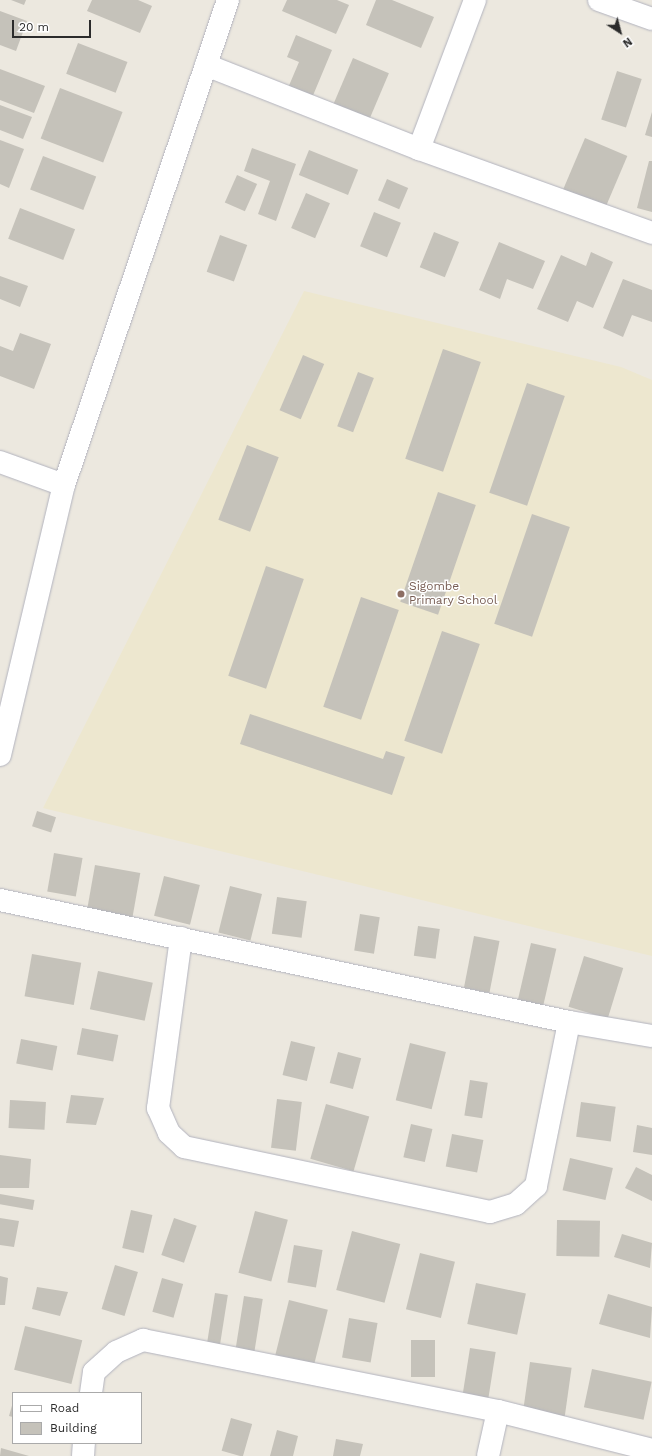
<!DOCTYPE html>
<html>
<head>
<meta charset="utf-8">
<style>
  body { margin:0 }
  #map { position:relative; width:652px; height:1456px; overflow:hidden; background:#ece8df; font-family:"Work Sans",sans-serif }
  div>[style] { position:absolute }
  .education>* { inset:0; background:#ede7cf }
  .building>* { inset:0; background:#c5c2ba; transform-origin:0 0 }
  .roads { filter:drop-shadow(0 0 1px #b2b3be) drop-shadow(0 0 1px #b2b3be) }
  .street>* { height:22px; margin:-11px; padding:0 11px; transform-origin:11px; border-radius:11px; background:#fff }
  .secondary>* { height:22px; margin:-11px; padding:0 11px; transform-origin:11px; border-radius:11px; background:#fff }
  .dots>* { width:11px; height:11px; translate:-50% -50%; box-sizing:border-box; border:2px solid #fff; border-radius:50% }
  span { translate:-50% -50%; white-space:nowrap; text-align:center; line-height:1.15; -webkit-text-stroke:3px #fff; paint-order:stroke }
  .education-label { font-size:12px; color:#785e54 }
  .left { translate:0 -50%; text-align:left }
  .legend { position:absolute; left:12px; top:1392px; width:130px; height:52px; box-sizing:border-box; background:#fff; border:1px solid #aaa; margin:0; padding:5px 7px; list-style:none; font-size:12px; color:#2b2b2b }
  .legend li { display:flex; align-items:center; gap:8px; height:20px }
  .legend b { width:20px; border:1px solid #aaa }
  .north { position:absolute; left:600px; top:12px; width:40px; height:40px; -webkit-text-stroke:3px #fff; paint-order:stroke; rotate:144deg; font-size:11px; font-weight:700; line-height:16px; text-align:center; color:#2b2b2b }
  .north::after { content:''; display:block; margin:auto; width:14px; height:18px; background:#2b2b2b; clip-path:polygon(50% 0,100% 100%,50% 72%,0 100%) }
  .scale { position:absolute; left:12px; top:20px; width:79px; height:18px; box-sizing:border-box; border:2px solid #2b2b2b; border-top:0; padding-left:5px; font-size:12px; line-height:14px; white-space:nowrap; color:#2b2b2b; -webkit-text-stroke:3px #fff; paint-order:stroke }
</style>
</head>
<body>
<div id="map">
  <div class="education">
    <div style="clip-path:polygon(304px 291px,621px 367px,652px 380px,652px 956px,43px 808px)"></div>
  </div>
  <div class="building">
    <div style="clip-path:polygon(11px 0,26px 0,24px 5px)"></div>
    <div style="clip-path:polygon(92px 0,138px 0,152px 6px,140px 33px,87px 11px)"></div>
    <div style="clip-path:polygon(287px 0,337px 0,349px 5px,336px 34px,282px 11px)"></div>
    <div style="clip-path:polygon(376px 0,392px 0,434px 17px,421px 48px,366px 25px)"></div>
    <div style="clip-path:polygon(0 11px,27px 21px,16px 51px,0 45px)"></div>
    <div style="clip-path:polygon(296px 35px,332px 50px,309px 105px,285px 95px,299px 62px,287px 57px)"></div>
    <div style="left:78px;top:43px;width:53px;height:33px;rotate:21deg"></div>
    <div style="left:353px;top:58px;width:39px;height:51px;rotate:23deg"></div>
    <div style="clip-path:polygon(0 69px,45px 86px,34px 113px,0 100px)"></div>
    <div style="left:617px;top:71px;width:26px;height:51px;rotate:18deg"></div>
    <div style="left:60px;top:88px;width:67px;height:54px;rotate:21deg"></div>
    <div style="clip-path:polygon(0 105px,32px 117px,23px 139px,0 130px)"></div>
    <div style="clip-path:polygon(652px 112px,652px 137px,645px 135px)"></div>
    <div style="left:585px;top:138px;width:46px;height:56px;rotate:23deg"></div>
    <div style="clip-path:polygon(0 140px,24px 149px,9px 188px,0 184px)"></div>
    <div style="clip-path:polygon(252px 148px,296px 164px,276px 221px,258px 214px,270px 181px,244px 171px)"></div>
    <div style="left:309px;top:150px;width:53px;height:27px;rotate:22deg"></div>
    <div style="left:43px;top:156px;width:57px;height:36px;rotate:21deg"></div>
    <div style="clip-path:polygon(649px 161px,652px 161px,652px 212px,637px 208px)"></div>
    <div style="left:237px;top:175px;width:22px;height:30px;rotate:24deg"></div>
    <div style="left:387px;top:179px;width:23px;height:23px;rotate:23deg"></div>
    <div style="left:306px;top:193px;width:26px;height:38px;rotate:23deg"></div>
    <div style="left:20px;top:208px;width:59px;height:33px;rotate:21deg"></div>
    <div style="left:374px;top:212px;width:29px;height:37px;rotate:22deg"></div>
    <div style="left:434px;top:232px;width:27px;height:38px;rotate:22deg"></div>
    <div style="left:220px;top:235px;width:29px;height:39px;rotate:20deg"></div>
    <div style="clip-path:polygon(499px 242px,545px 261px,533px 289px,507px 279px,500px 299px,479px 290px)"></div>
    <div style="clip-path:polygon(591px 252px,613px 262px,593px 308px,577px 301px,568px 322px,537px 309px,561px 255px,586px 266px)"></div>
    <div style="clip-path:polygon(0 276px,28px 286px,20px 307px,0 299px)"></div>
    <div style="clip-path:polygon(623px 279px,652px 290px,652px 322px,632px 315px,623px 337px,603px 328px)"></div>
    <div style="clip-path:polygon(20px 333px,51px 344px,34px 389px,0 376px,0 346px,13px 351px)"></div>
    <div style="left:443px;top:349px;width:40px;height:116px;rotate:19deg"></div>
    <div style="left:303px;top:355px;width:23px;height:60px;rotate:23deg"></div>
    <div style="left:358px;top:372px;width:17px;height:58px;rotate:21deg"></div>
    <div style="left:527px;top:383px;width:40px;height:116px;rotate:19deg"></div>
    <div style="left:247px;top:445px;width:34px;height:80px;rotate:21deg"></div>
    <div style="left:438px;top:492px;width:40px;height:116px;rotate:19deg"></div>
    <div style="left:532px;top:514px;width:40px;height:116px;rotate:19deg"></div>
    <div style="left:266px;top:566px;width:40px;height:116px;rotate:19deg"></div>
    <div style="left:361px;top:597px;width:40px;height:116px;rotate:19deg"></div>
    <div style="left:442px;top:631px;width:40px;height:116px;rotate:19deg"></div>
    <div style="clip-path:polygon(250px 714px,383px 759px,386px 751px,405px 757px,392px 795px,240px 744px)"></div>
    <div style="left:37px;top:811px;width:20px;height:16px;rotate:18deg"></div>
    <div style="left:54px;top:853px;width:29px;height:39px;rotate:10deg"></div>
    <div style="left:95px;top:865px;width:46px;height:48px;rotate:10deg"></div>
    <div style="left:164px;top:876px;width:37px;height:41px;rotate:14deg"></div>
    <div style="left:230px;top:886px;width:33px;height:48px;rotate:14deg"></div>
    <div style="left:277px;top:897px;width:30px;height:37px;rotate:8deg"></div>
    <div style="left:360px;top:914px;width:20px;height:37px;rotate:9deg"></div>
    <div style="left:418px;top:926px;width:22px;height:30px;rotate:8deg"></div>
    <div style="left:474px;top:936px;width:26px;height:53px;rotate:11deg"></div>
    <div style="left:531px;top:943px;width:26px;height:60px;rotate:13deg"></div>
    <div style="left:32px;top:954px;width:50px;height:43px;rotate:10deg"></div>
    <div style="left:584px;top:956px;width:41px;height:53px;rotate:17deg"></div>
    <div style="left:98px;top:971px;width:56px;height:39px;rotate:12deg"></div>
    <div style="left:82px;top:1028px;width:37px;height:27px;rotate:11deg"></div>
    <div style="left:21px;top:1039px;width:37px;height:25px;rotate:11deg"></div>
    <div style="left:291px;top:1041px;width:25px;height:35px;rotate:14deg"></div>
    <div style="left:410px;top:1043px;width:37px;height:59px;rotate:14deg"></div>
    <div style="left:338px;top:1052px;width:24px;height:32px;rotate:15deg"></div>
    <div style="left:470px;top:1080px;width:18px;height:36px;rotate:9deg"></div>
    <div style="clip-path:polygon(71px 1095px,104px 1098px,96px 1125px,66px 1123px)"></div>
    <div style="left:277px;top:1099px;width:25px;height:49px;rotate:7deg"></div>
    <div style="left:10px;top:1100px;width:36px;height:28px;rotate:3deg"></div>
    <div style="left:581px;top:1102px;width:35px;height:35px;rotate:8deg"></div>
    <div style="left:326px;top:1104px;width:45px;height:57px;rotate:16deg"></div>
    <div style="left:411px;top:1124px;width:22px;height:34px;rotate:13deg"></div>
    <div style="clip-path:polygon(637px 1125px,652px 1128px,652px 1155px,633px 1152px)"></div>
    <div style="left:452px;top:1134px;width:32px;height:33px;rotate:11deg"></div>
    <div style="clip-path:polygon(0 1155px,31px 1159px,29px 1188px,0 1188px)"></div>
    <div style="left:570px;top:1158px;width:44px;height:33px;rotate:13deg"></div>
    <div style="clip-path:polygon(636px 1167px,652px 1175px,652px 1201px,625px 1188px)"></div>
    <div style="left:0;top:1194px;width:35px;height:10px;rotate:10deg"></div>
    <div style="left:131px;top:1210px;width:22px;height:39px;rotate:13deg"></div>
    <div style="left:255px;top:1211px;width:34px;height:64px;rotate:15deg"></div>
    <div style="clip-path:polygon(0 1218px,19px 1221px,14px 1247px,0 1245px)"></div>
    <div style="left:174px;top:1218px;width:24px;height:39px;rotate:19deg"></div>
    <div style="left:557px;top:1220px;width:43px;height:36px;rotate:1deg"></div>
    <div style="left:352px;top:1231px;width:50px;height:61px;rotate:15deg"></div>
    <div style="clip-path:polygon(622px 1234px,652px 1243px,650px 1268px,614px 1257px)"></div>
    <div style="left:294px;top:1245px;width:29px;height:38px;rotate:10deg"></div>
    <div style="left:420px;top:1253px;width:36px;height:58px;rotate:14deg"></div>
    <div style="left:115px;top:1265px;width:24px;height:46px;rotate:17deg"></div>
    <div style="clip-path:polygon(0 1276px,8px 1278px,5px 1305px,0 1305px)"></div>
    <div style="left:162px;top:1278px;width:22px;height:35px;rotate:16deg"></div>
    <div style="left:476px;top:1283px;width:51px;height:42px;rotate:12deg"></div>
    <div style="clip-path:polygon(37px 1287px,68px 1292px,60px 1316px,32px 1309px)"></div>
    <div style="left:215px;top:1293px;width:13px;height:51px;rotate:9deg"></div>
    <div style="clip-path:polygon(608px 1294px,652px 1307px,650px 1338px,599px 1324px)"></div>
    <div style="left:244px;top:1296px;width:19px;height:54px;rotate:9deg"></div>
    <div style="left:289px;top:1300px;width:40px;height:61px;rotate:14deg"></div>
    <div style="left:349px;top:1318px;width:29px;height:40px;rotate:10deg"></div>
    <div style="left:25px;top:1326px;width:59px;height:45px;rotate:14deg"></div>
    <div style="left:411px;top:1340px;width:24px;height:37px"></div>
    <div style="left:470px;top:1348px;width:26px;height:47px;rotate:9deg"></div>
    <div style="left:530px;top:1362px;width:42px;height:49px;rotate:8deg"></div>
    <div style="left:592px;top:1369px;width:61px;height:39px;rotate:12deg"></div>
    <div style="clip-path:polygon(13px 1402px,13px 1417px,9px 1416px)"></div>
    <div style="left:231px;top:1418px;width:22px;height:34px;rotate:16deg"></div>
    <div style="clip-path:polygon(277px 1430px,298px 1436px,293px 1456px,270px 1456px)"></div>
    <div style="clip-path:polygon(336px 1439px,363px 1444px,360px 1456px,333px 1456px)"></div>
    <div style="clip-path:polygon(1px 1448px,29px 1456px,0 1456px)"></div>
  </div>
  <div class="roads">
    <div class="street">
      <div style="left:599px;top:0;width:56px;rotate:19.7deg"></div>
      <div style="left:206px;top:65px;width:229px;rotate:21.5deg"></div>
      <div style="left:419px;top:149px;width:248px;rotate:19.8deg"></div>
      <div style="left:419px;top:149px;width:159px;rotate:-69.4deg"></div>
      <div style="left:0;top:462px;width:68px;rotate:19.8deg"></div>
      <div style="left:0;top:900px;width:582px;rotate:12.1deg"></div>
      <div style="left:569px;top:1022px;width:84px;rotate:9.6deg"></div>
      <div style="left:181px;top:938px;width:172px;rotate:97.7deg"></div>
      <div style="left:158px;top:1108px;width:27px;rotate:66deg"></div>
      <div style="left:169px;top:1133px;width:21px;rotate:43deg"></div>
      <div style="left:184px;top:1147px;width:313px;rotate:12deg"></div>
      <div style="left:490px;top:1212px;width:27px;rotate:-17deg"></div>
      <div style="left:516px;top:1204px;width:27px;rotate:-42deg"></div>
      <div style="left:536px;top:1186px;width:167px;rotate:-78.6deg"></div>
      <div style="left:91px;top:1393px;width:21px;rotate:-82deg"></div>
      <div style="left:94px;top:1372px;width:30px;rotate:-42deg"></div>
      <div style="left:116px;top:1352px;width:30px;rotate:-24deg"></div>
      <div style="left:143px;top:1340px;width:362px;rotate:11.3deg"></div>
      <div style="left:498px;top:1411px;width:159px;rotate:14.2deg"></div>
      <div style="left:83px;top:1456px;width:13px;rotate:-86deg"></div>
      <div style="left:488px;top:1456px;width:46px;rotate:-77.5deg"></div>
    </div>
    <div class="secondary">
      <div style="left:0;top:755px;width:277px;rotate:-76.7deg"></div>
      <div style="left:64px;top:485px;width:512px;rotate:-71.32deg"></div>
    </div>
  </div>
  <div class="dots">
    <div style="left:401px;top:594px;background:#8d6e63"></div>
  </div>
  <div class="education-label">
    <span class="left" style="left:409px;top:594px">Sigombe<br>Primary School</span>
  </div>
  <ul class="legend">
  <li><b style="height:5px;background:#fff"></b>Road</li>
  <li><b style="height:11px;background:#c5c2ba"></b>Building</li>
  </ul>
  <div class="north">N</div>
  <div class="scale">20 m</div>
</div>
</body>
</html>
